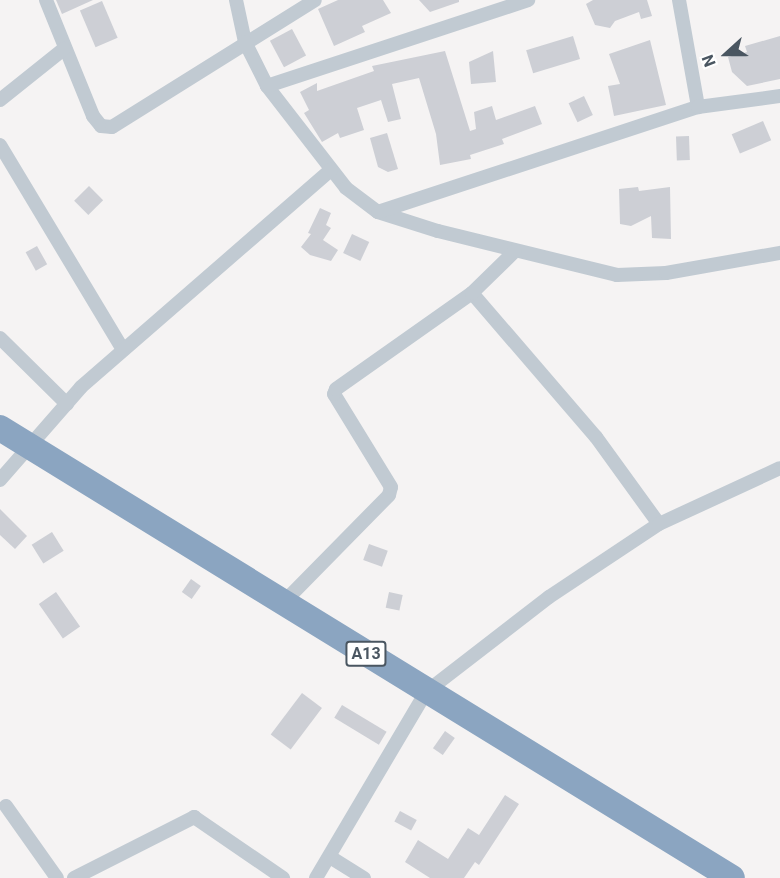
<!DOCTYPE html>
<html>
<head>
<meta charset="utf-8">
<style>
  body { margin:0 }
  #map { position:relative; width:780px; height:878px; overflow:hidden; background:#f5f3f3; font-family:Roboto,sans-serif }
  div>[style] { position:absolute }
  .building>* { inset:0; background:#cdcfd5; transform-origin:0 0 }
  .street>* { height:14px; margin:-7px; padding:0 7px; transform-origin:7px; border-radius:7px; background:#c1cad2 }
  .highway>* { height:26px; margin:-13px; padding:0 13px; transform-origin:13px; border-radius:13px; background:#8ba5c1 }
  span { translate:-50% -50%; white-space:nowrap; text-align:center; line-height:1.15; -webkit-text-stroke:5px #fff; paint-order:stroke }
  .shield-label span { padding:2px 4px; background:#fff; border:2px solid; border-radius:4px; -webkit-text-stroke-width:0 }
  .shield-label { font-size:16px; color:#4a5661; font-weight:700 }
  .north { position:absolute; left:696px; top:24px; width:60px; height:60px; -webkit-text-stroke:4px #fff; paint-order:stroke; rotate:249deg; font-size:16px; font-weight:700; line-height:24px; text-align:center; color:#4a5661 }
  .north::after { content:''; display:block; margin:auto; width:21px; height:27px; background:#4a5661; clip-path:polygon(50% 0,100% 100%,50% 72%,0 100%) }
</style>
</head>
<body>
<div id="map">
  <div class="building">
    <div style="clip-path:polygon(56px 0,93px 0,62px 14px)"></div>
    <div style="clip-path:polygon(338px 0,383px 0,391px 13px,362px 26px,365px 32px,334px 46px,318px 9px)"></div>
    <div style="clip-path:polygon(419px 0,459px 0,459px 2px,430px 12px)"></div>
    <div style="clip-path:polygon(593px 0,647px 0,652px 16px,641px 19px,639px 12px,615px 21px,610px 28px,595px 25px,586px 4px)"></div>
    <div style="left:102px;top:1px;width:40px;height:24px;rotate:67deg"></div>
    <div style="left:292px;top:29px;width:30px;height:25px;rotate:62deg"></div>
    <div style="left:573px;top:36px;width:24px;height:49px;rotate:73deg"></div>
    <div style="clip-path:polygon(780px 36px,780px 79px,747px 86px,732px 72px,728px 57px,747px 52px,745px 46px)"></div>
    <div style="clip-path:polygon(650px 40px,666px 105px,614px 116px,608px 86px,620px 84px,609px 54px)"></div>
    <div style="clip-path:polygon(445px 51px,470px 131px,476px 129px,474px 112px,492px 106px,496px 120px,535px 106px,542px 124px,502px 139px,504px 144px,470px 155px,471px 159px,440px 165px,436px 134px,419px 78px,392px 84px,401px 119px,388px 122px,381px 100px,357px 108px,364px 130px,340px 138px,338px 133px,322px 142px,304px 113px,309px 110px,300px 92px,317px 83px,317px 91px,374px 71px,372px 66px)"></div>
    <div style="clip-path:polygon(493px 51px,496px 82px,471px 84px,469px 62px)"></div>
    <div style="left:584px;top:96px;width:21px;height:17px;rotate:65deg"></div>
    <div style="left:763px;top:121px;width:21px;height:34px;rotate:67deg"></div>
    <div style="clip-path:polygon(387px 133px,398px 169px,388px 172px,378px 167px,370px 138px)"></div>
    <div style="left:689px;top:136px;width:24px;height:13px;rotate:88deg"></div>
    <div style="left:89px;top:186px;width:20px;height:21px;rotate:45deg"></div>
    <div style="clip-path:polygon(638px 187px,639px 191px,670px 187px,671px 239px,652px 238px,651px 216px,631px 226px,620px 224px,619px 189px)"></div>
    <div style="clip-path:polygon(320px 208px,331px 213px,326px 225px,331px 228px,323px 240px,338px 250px,331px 261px,310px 255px,301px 247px,311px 234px,308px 233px)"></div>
    <div style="left:352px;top:234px;width:19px;height:21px;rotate:25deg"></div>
    <div style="left:37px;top:246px;width:21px;height:13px;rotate:61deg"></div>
    <div style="clip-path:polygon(0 509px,27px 536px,15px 549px,0 535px)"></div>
    <div style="left:52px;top:532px;width:22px;height:24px;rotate:58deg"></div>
    <div style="left:369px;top:544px;width:20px;height:17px;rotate:20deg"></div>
    <div style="left:191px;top:579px;width:12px;height:16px;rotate:35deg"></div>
    <div style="left:56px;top:592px;width:42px;height:21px;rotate:55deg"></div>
    <div style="left:389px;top:592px;width:14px;height:16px;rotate:12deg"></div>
    <div style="left:302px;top:693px;width:25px;height:52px;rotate:37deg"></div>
    <div style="left:342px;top:705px;width:52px;height:15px;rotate:31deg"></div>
    <div style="left:445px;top:731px;width:12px;height:21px;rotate:35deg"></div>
    <div style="clip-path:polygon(505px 795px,519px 804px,479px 865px,475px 862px,464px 878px,430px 878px,405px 862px,418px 840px,448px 859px,468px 828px,479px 835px)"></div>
    <div style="left:400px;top:811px;width:19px;height:12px;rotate:28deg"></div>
  </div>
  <div class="street">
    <div style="left:46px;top:0;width:125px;rotate:67.9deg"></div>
    <div style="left:93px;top:116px;width:13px;rotate:51deg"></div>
    <div style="left:101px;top:126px;width:11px;rotate:5deg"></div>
    <div style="left:112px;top:127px;width:239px;rotate:-32deg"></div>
    <div style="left:236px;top:0;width:43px;rotate:77.9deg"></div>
    <div style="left:245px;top:42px;width:49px;rotate:63.4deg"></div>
    <div style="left:267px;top:86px;width:129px;rotate:52.2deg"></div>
    <div style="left:346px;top:188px;width:40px;rotate:37deg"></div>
    <div style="left:378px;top:212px;width:63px;rotate:17.6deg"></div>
    <div style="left:438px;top:231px;width:184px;rotate:13.8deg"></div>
    <div style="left:617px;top:275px;width:49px;rotate:-2.3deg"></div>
    <div style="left:666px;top:273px;width:116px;rotate:-10deg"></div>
    <div style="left:679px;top:0;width:109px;rotate:79.9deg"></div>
    <div style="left:267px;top:86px;width:275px;rotate:-18.2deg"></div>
    <div style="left:0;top:100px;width:82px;rotate:-38.6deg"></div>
    <div style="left:0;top:145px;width:239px;rotate:59deg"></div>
    <div style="left:378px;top:212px;width:337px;rotate:-18.2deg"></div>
    <div style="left:698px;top:107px;width:83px;rotate:-7.6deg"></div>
    <div style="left:472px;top:293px;width:190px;rotate:49.3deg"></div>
    <div style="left:596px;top:437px;width:107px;rotate:54.1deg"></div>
    <div style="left:0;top:338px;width:94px;rotate:44.6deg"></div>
    <div style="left:0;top:480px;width:123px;rotate:-48.9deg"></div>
    <div style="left:81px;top:387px;width:331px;rotate:-41deg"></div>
    <div style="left:283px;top:603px;width:151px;rotate:-45.5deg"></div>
    <div style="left:389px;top:495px;width:8px;rotate:-76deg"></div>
    <div style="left:391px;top:487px;width:109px;rotate:-121.5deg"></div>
    <div style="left:334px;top:394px;width:5px;rotate:-68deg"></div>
    <div style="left:336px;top:389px;width:166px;rotate:-35.2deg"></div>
    <div style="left:472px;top:293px;width:60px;rotate:-44.3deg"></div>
    <div style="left:6px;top:806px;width:88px;rotate:54.7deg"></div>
    <div style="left:330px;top:857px;width:40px;rotate:32deg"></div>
    <div style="left:74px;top:878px;width:135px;rotate:-26.9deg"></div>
    <div style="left:194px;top:817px;width:108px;rotate:34.4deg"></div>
    <div style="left:316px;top:878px;width:216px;rotate:-59.4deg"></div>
    <div style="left:426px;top:692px;width:155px;rotate:-37.7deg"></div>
    <div style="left:549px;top:597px;width:132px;rotate:-33.6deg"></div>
    <div style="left:659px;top:524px;width:133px;rotate:-24.8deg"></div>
  </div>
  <div class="highway">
    <div style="left:0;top:428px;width:859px;rotate:31.58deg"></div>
  </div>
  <div class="shield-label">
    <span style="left:366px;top:654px">A13</span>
  </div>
  <div class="north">N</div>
</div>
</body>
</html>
